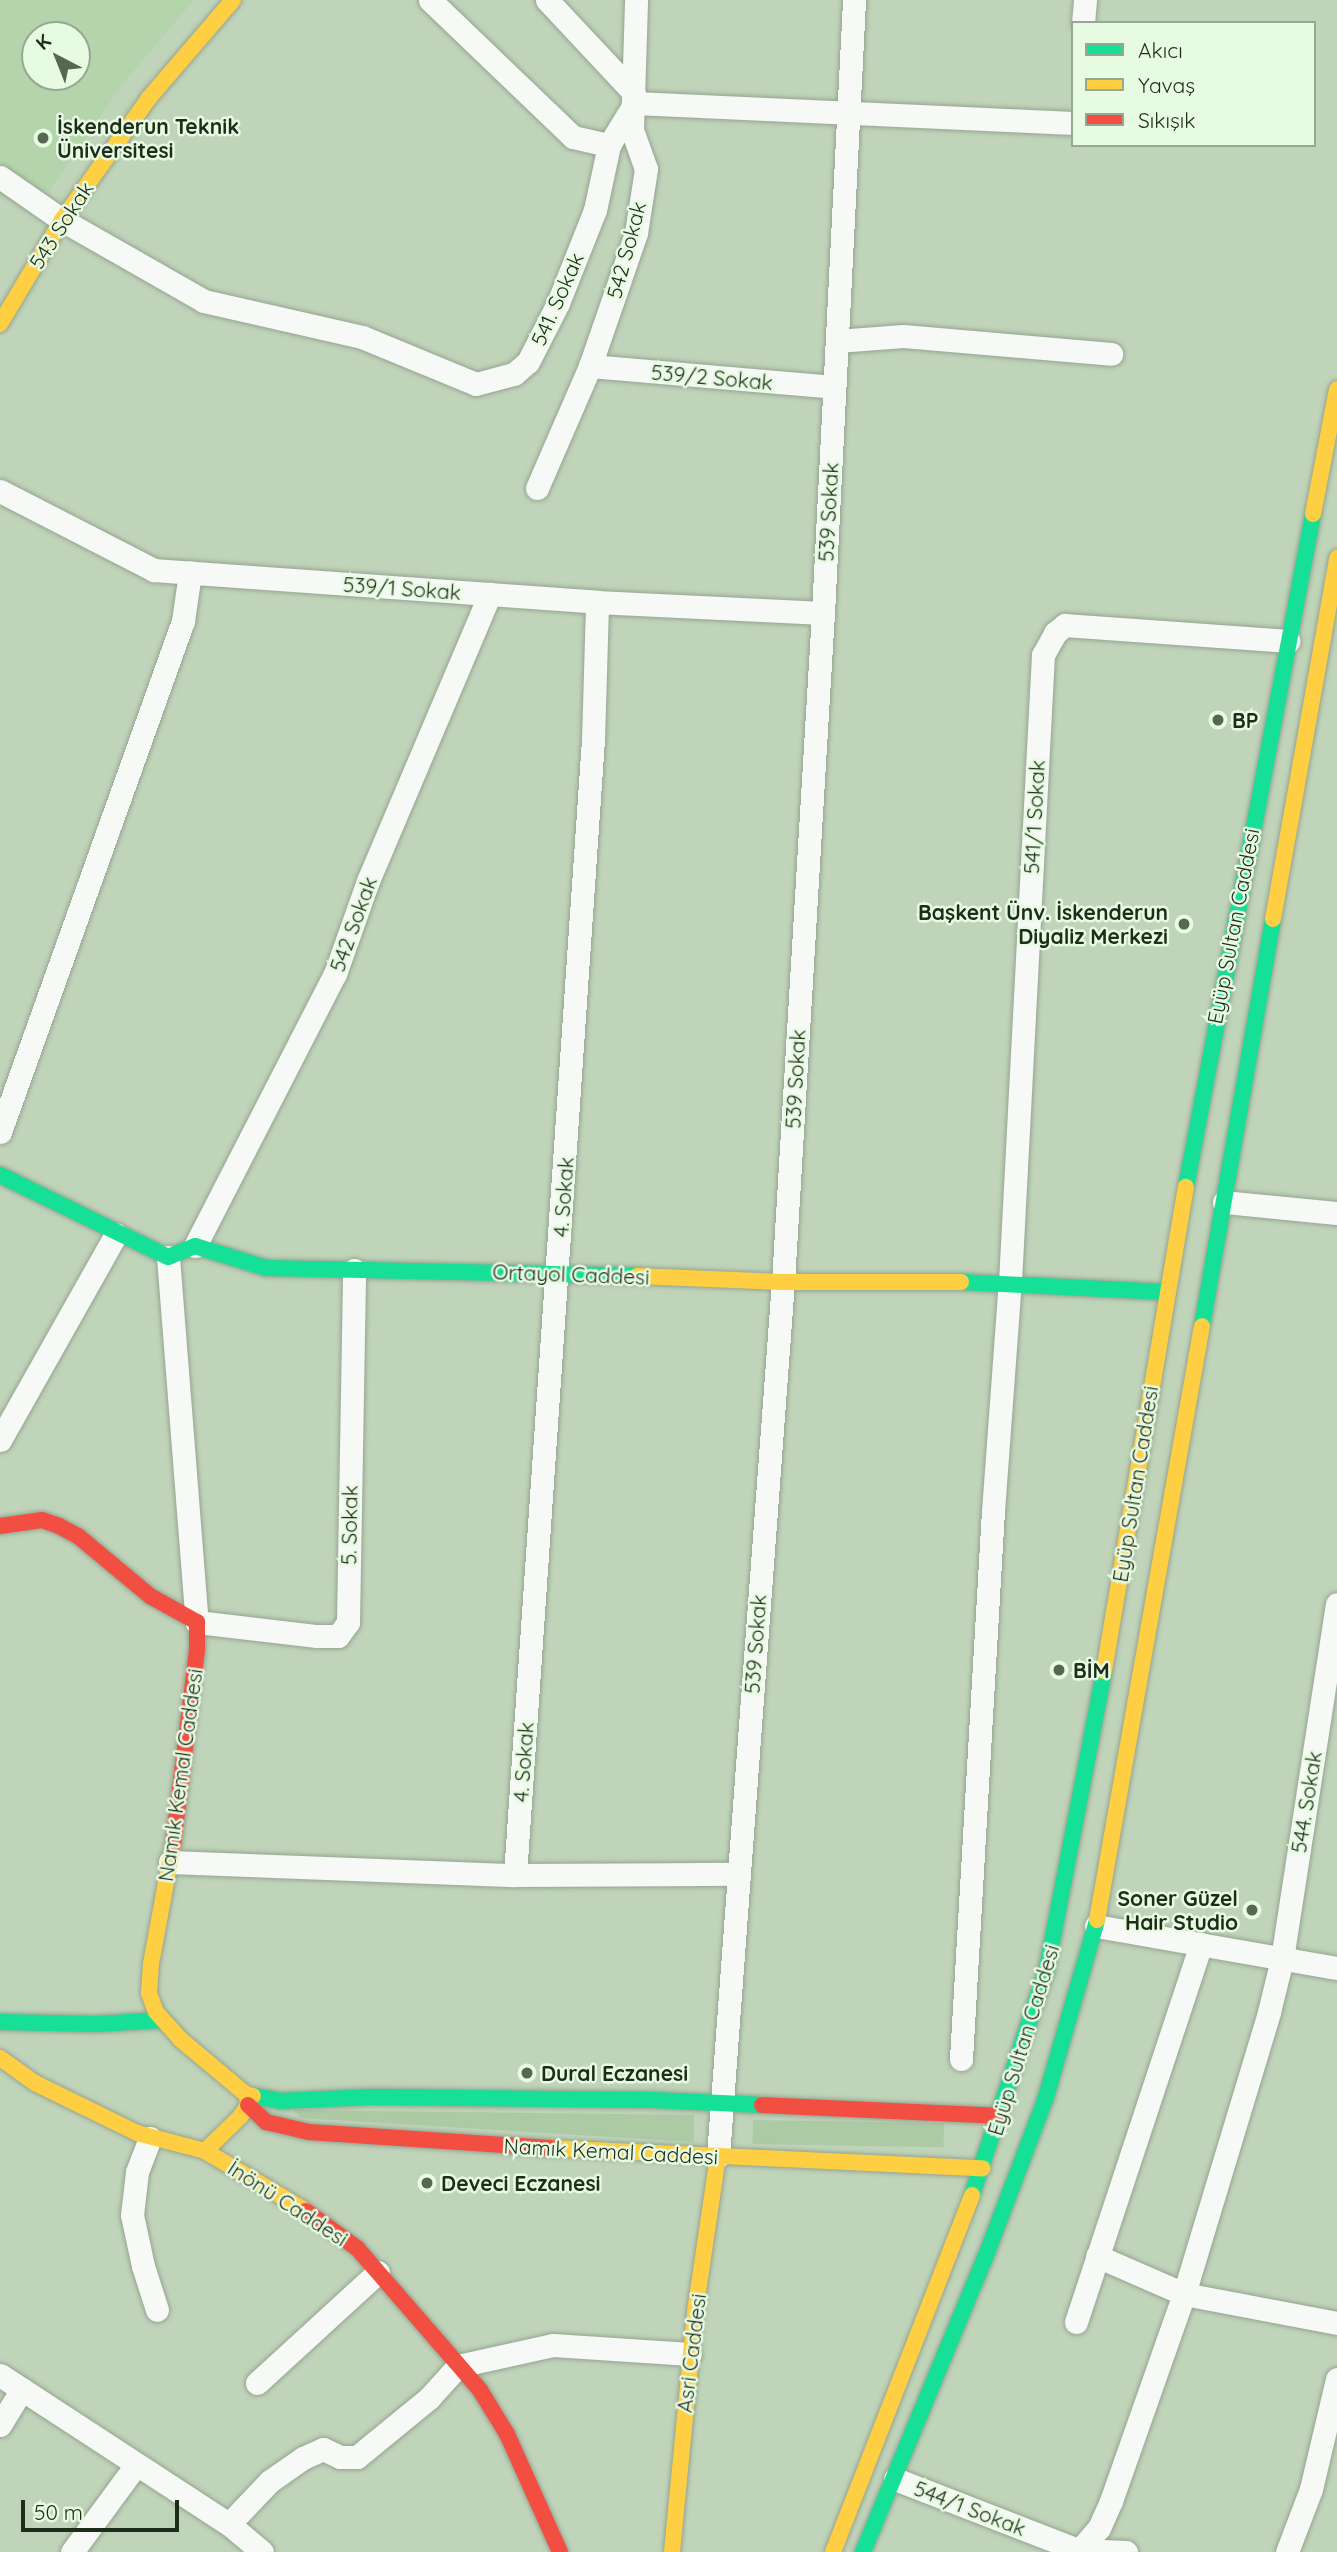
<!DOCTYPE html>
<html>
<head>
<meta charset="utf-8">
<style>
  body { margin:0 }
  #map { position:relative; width:1337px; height:2552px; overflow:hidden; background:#c0d4ba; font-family:Quicksand,sans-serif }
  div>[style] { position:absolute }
  .built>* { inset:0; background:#b4d4ab }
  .green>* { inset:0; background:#accaa4; transform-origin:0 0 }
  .roads { filter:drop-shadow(0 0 2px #95a490) drop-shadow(0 0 2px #95a490) }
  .street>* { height:23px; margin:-11.5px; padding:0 11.5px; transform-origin:11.5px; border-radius:11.5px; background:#f6f9f5 }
  .fast>* { height:16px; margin:-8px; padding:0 8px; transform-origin:8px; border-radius:8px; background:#16e098 }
  .slow>* { height:16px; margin:-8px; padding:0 8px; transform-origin:8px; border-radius:8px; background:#ffcf43 }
  .jam>* { height:16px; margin:-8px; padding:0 8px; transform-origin:8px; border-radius:8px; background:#f24e42 }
  .dots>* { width:19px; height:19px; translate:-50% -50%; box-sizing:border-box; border:4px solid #e7fae2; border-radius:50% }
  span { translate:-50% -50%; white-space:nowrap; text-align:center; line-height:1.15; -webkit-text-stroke:5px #e7fae2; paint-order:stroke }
  .poi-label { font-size:21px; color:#1e2c1a; font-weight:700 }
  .left { translate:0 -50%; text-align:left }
  .right { translate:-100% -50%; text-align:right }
  .street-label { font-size:21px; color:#1e2c1a }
  .legend { position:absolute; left:1071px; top:21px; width:245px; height:126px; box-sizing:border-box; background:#e7fae2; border:2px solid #97a892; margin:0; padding:9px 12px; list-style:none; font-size:21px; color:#1e2c1a }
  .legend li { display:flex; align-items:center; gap:14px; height:35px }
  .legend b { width:35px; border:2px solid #97a892 }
  .north { position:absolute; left:21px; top:21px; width:70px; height:70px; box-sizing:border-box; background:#e7fae2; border:2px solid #97a892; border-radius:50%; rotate:318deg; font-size:19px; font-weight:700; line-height:28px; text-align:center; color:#1e2c1a }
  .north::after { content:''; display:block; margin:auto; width:24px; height:32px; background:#576752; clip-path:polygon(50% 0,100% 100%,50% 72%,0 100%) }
  .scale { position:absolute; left:21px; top:2500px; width:158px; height:32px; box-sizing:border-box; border:4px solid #1e2c1a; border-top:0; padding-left:9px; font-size:21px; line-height:24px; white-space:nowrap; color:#1e2c1a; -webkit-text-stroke:5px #e7fae2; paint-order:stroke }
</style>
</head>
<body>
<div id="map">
  <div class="built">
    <div style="clip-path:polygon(evenodd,0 0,194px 0,124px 82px,32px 216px,0 195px,0 0,35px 35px,77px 35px,77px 77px,35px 77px,35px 35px)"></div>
  </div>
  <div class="green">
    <div style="clip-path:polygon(293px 2110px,694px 2115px,694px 2142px,301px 2118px)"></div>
    <div style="left:753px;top:2120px;width:191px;height:24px;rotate:1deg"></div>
  </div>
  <div class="roads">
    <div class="street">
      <div style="left:430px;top:0;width:198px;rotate:43.8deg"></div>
      <div style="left:573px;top:137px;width:37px;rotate:13deg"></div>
      <div style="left:547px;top:0;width:127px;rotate:46.9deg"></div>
      <div style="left:1083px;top:23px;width:23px;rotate:-85deg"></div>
      <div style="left:0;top:177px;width:75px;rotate:34.7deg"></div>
      <div style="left:62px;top:220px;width:163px;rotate:29.7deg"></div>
      <div style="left:204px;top:301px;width:162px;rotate:12.8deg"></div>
      <div style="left:362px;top:337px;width:123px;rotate:22.4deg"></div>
      <div style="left:476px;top:384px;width:39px;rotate:-15deg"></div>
      <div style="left:514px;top:374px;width:18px;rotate:-41deg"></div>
      <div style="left:528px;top:362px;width:66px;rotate:-63deg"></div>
      <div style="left:558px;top:303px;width:100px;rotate:-68.3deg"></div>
      <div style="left:595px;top:210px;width:66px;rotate:-77.8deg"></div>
      <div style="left:609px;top:145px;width:49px;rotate:-58.2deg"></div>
      <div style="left:635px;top:103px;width:438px;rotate:2.6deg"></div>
      <div style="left:837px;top:341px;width:66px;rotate:-4.3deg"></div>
      <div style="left:903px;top:336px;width:209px;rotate:4.9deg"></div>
      <div style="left:590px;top:366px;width:245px;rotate:4.9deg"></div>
      <div style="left:537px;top:488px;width:133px;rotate:-66.5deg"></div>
      <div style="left:590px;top:366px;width:141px;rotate:-70.9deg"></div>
      <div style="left:636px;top:233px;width:65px;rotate:-81.1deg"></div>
      <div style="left:646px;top:169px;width:41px;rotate:-109.7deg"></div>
      <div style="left:632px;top:130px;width:130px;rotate:-88.2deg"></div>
      <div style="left:0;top:491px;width:173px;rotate:27.2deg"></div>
      <div style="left:154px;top:570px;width:444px;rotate:4.1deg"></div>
      <div style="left:597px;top:602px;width:226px;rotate:2.8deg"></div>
      <div style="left:0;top:1132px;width:543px;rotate:-70.3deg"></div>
      <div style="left:183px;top:621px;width:49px;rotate:-81.7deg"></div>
      <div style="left:1224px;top:1202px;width:114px;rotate:5.6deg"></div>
      <div style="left:195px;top:1246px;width:306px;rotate:-62.8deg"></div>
      <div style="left:335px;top:974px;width:99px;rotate:-70.5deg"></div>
      <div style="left:368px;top:881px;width:312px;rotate:-67deg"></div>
      <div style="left:168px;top:1257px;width:366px;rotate:85.5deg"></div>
      <div style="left:197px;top:1622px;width:121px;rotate:6.7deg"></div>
      <div style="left:317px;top:1636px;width:21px"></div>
      <div style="left:338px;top:1636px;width:17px;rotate:-54deg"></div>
      <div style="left:348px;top:1622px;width:352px;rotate:-89deg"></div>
      <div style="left:0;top:1440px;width:236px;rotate:-60.6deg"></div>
      <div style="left:170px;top:1862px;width:345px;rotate:2.2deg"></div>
      <div style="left:515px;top:1875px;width:223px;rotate:-0.3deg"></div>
      <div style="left:515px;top:1875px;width:1138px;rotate:-86.07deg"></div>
      <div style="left:593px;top:740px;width:138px;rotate:-88.3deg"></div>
      <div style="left:1096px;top:1926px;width:245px;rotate:9.9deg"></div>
      <div style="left:961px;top:2059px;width:549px;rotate:-86.66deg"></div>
      <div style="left:993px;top:1511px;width:230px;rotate:-85.8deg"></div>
      <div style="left:1010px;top:1282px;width:628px;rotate:-86.99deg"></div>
      <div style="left:1043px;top:655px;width:25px;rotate:-61deg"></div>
      <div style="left:1055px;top:633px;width:13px;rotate:-39deg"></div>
      <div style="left:1065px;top:625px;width:224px;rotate:4.1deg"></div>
      <div style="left:150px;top:2138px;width:36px;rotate:111deg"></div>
      <div style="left:137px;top:2172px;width:43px;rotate:96.6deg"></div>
      <div style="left:132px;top:2215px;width:52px;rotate:77.8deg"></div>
      <div style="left:143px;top:2266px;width:46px;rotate:72.3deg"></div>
      <div style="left:718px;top:2156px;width:876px;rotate:-85.75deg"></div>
      <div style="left:783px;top:1282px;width:670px;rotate:-86.58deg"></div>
      <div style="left:823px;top:613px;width:614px;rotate:-87.1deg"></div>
      <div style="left:1097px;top:2256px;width:95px;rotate:23.6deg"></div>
      <div style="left:1184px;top:2294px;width:156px;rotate:10.7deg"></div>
      <div style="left:1076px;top:2322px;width:398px;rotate:-71.7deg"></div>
      <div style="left:0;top:2375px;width:273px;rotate:33.1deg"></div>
      <div style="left:229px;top:2524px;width:43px;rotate:40.3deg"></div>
      <div style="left:257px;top:2383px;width:164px;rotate:-42.5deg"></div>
      <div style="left:0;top:2425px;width:42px;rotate:-58.6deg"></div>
      <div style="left:895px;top:2479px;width:196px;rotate:21.2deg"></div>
      <div style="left:1078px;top:2550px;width:48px;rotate:2.4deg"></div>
      <div style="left:229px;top:2524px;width:59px;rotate:-46.4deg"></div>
      <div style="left:270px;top:2481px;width:40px;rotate:-34.9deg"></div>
      <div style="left:303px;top:2458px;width:22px;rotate:-24deg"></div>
      <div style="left:323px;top:2449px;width:19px;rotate:25deg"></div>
      <div style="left:340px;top:2457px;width:17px"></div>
      <div style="left:357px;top:2457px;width:93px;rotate:-39.3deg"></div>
      <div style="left:429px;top:2398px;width:43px;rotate:-47.8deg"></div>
      <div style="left:458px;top:2366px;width:97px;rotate:-12.5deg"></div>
      <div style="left:553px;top:2345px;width:137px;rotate:3.8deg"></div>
      <div style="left:72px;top:2552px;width:108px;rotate:-53.7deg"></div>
      <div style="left:1078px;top:2552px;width:32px;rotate:-49deg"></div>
      <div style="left:1099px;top:2528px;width:30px;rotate:-66deg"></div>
      <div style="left:1111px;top:2501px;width:219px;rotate:-70.6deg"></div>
      <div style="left:1184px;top:2294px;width:295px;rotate:-73.2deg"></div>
      <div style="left:1269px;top:2012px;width:55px;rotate:-76.2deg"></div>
      <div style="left:1282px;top:1959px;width:359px;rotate:-81.2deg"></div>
      <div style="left:1287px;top:2552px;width:67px;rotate:-69.1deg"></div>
      <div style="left:1311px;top:2489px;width:113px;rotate:-76.7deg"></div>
    </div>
    <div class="fast">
      <div style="left:0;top:1175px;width:187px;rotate:26deg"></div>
      <div style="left:168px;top:1257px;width:29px;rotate:-22deg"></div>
      <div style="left:195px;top:1246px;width:74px;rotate:17.2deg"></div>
      <div style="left:266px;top:1268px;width:371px;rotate:1.2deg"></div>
      <div style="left:1186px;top:1187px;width:685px;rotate:-79.31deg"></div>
      <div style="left:961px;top:1282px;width:206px;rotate:2.8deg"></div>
      <div style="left:1202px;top:1326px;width:413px;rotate:-80.1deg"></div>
      <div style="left:0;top:2022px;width:97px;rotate:1.2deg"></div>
      <div style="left:97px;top:2024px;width:66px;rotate:-3.5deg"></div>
      <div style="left:253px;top:2096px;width:27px;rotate:10deg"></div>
      <div style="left:280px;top:2101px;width:91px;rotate:-2.5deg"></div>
      <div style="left:371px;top:2097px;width:282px;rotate:0.6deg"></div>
      <div style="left:653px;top:2100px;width:109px;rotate:2.6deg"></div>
      <div style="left:972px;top:2195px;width:239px;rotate:-71.7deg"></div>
      <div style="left:1047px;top:1968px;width:302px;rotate:-79.1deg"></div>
      <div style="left:863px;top:2552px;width:318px;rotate:-67.5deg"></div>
      <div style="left:985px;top:2258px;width:172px;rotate:-69.2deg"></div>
      <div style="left:1046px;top:2097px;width:184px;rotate:-73.9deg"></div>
    </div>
    <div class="slow">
      <div style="left:0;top:324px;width:121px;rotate:-59.2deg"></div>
      <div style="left:62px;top:220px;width:150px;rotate:-54.5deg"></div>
      <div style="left:149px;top:98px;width:129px;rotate:-49.4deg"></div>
      <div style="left:1313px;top:514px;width:127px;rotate:-79.1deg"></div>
      <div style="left:1273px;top:919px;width:367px;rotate:-79.9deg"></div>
      <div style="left:637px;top:1276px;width:146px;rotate:2.4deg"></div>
      <div style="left:783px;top:1282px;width:178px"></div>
      <div style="left:1104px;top:1671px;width:491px;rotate:-80.4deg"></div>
      <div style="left:173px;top:1845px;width:121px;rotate:100.5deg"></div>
      <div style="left:151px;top:1964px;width:29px;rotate:94deg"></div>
      <div style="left:149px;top:1993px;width:20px;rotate:70deg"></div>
      <div style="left:156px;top:2012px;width:36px;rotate:48deg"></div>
      <div style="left:180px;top:2039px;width:87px;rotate:39.9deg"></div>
      <div style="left:247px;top:2095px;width:6px;rotate:9deg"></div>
      <div style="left:1097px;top:1920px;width:603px;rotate:-79.98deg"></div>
      <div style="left:0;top:2058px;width:43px;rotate:35.5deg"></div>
      <div style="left:35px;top:2083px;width:114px;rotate:26.1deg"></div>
      <div style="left:137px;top:2133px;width:70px;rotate:14.8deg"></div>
      <div style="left:205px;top:2151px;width:117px;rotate:30.7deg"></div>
      <div style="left:552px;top:2148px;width:431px;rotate:2.7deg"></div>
      <div style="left:205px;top:2151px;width:49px;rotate:-44.2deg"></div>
      <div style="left:240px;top:2117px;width:14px;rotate:-56deg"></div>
      <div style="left:248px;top:2105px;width:10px;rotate:-96deg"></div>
      <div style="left:672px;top:2552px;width:248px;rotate:-84.5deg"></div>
      <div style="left:696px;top:2305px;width:151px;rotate:-81.6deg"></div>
      <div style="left:833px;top:2552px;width:383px;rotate:-68.7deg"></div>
    </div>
    <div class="jam">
      <div style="left:0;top:1526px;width:42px;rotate:-8.1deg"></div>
      <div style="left:42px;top:1520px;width:18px;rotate:19deg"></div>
      <div style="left:59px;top:1526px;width:21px;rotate:28deg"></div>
      <div style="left:78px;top:1536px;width:94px;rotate:39.8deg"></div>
      <div style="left:150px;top:1596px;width:54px;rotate:29deg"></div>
      <div style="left:197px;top:1622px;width:28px;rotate:90deg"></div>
      <div style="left:197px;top:1650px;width:196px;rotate:97deg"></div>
      <div style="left:248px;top:2105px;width:25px;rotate:43deg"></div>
      <div style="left:266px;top:2122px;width:44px;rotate:13.1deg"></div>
      <div style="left:309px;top:2132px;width:244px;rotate:3.8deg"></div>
      <div style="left:762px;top:2105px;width:239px;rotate:2.6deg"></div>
      <div style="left:306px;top:2211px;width:63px;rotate:36deg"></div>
      <div style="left:357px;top:2248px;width:188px;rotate:49.1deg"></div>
      <div style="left:480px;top:2390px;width:52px;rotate:58.5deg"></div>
      <div style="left:507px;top:2434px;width:129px;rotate:65.8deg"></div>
    </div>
  </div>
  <div class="dots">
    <div style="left:43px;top:138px;background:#576752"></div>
    <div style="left:1218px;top:720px;background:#576752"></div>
    <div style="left:1184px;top:924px;background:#576752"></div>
    <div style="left:1059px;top:1670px;background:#576752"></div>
    <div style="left:1252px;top:1910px;background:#576752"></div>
    <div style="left:527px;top:2073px;background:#576752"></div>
    <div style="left:427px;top:2183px;background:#576752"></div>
  </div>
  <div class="poi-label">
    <span class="left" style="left:57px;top:138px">İskenderun Teknik<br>Üniversitesi</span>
    <span class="left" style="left:1232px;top:720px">BP</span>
    <span class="right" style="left:1168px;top:924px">Başkent Ünv. İskenderun<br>Diyaliz Merkezi</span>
    <span class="left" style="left:1073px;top:1670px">BİM</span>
    <span class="right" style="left:1238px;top:1910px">Soner Güzel<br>Hair Studio</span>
    <span class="left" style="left:541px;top:2073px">Dural Eczanesi</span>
    <span class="left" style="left:441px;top:2183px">Deveci Eczanesi</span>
  </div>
  <div class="street-label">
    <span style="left:61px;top:225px;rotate:-57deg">543 Sokak</span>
    <span style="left:626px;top:250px;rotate:-75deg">542 Sokak</span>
    <span style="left:557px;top:299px;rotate:-66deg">541. Sokak</span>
    <span style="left:712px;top:377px;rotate:5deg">539/2 Sokak</span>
    <span style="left:828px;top:512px;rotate:-87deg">539 Sokak</span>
    <span style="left:402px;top:588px;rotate:4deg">539/1 Sokak</span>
    <span style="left:1034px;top:817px;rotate:-87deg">541/1 Sokak</span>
    <span style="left:353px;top:924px;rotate:-70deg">542 Sokak</span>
    <span style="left:1233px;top:926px;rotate:-79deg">Eyüp Sultan Caddesi</span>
    <span style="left:795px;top:1079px;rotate:-87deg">539 Sokak</span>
    <span style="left:563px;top:1197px;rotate:-86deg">4. Sokak</span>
    <span style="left:571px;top:1274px;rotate:2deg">Ortayol Caddesi</span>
    <span style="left:1135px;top:1484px;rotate:-81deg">Eyüp Sultan Caddesi</span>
    <span style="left:349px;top:1525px;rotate:-89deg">5. Sokak</span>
    <span style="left:755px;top:1644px;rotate:-86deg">539 Sokak</span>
    <span style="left:523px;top:1762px;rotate:-86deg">4. Sokak</span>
    <span style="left:180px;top:1775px;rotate:-82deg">Namık Kemal Caddesi</span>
    <span style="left:1306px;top:1802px;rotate:-81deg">544. Sokak</span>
    <span style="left:1023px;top:2040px;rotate:-73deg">Eyüp Sultan Caddesi</span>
    <span style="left:611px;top:2151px;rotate:3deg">Namık Kemal Caddesi</span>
    <span style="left:288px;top:2203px;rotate:33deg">İnönü Caddesi</span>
    <span style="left:691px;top:2353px;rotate:-83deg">Asri Caddesi</span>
    <span style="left:970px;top:2508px;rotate:21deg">544/1 Sokak</span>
  </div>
  <ul class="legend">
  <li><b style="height:9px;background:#16e098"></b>Akıcı</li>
  <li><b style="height:9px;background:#ffcf43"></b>Yavaş</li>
  <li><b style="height:9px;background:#f24e42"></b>Sıkışık</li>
  </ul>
  <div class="north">K</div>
  <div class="scale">50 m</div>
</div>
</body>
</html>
